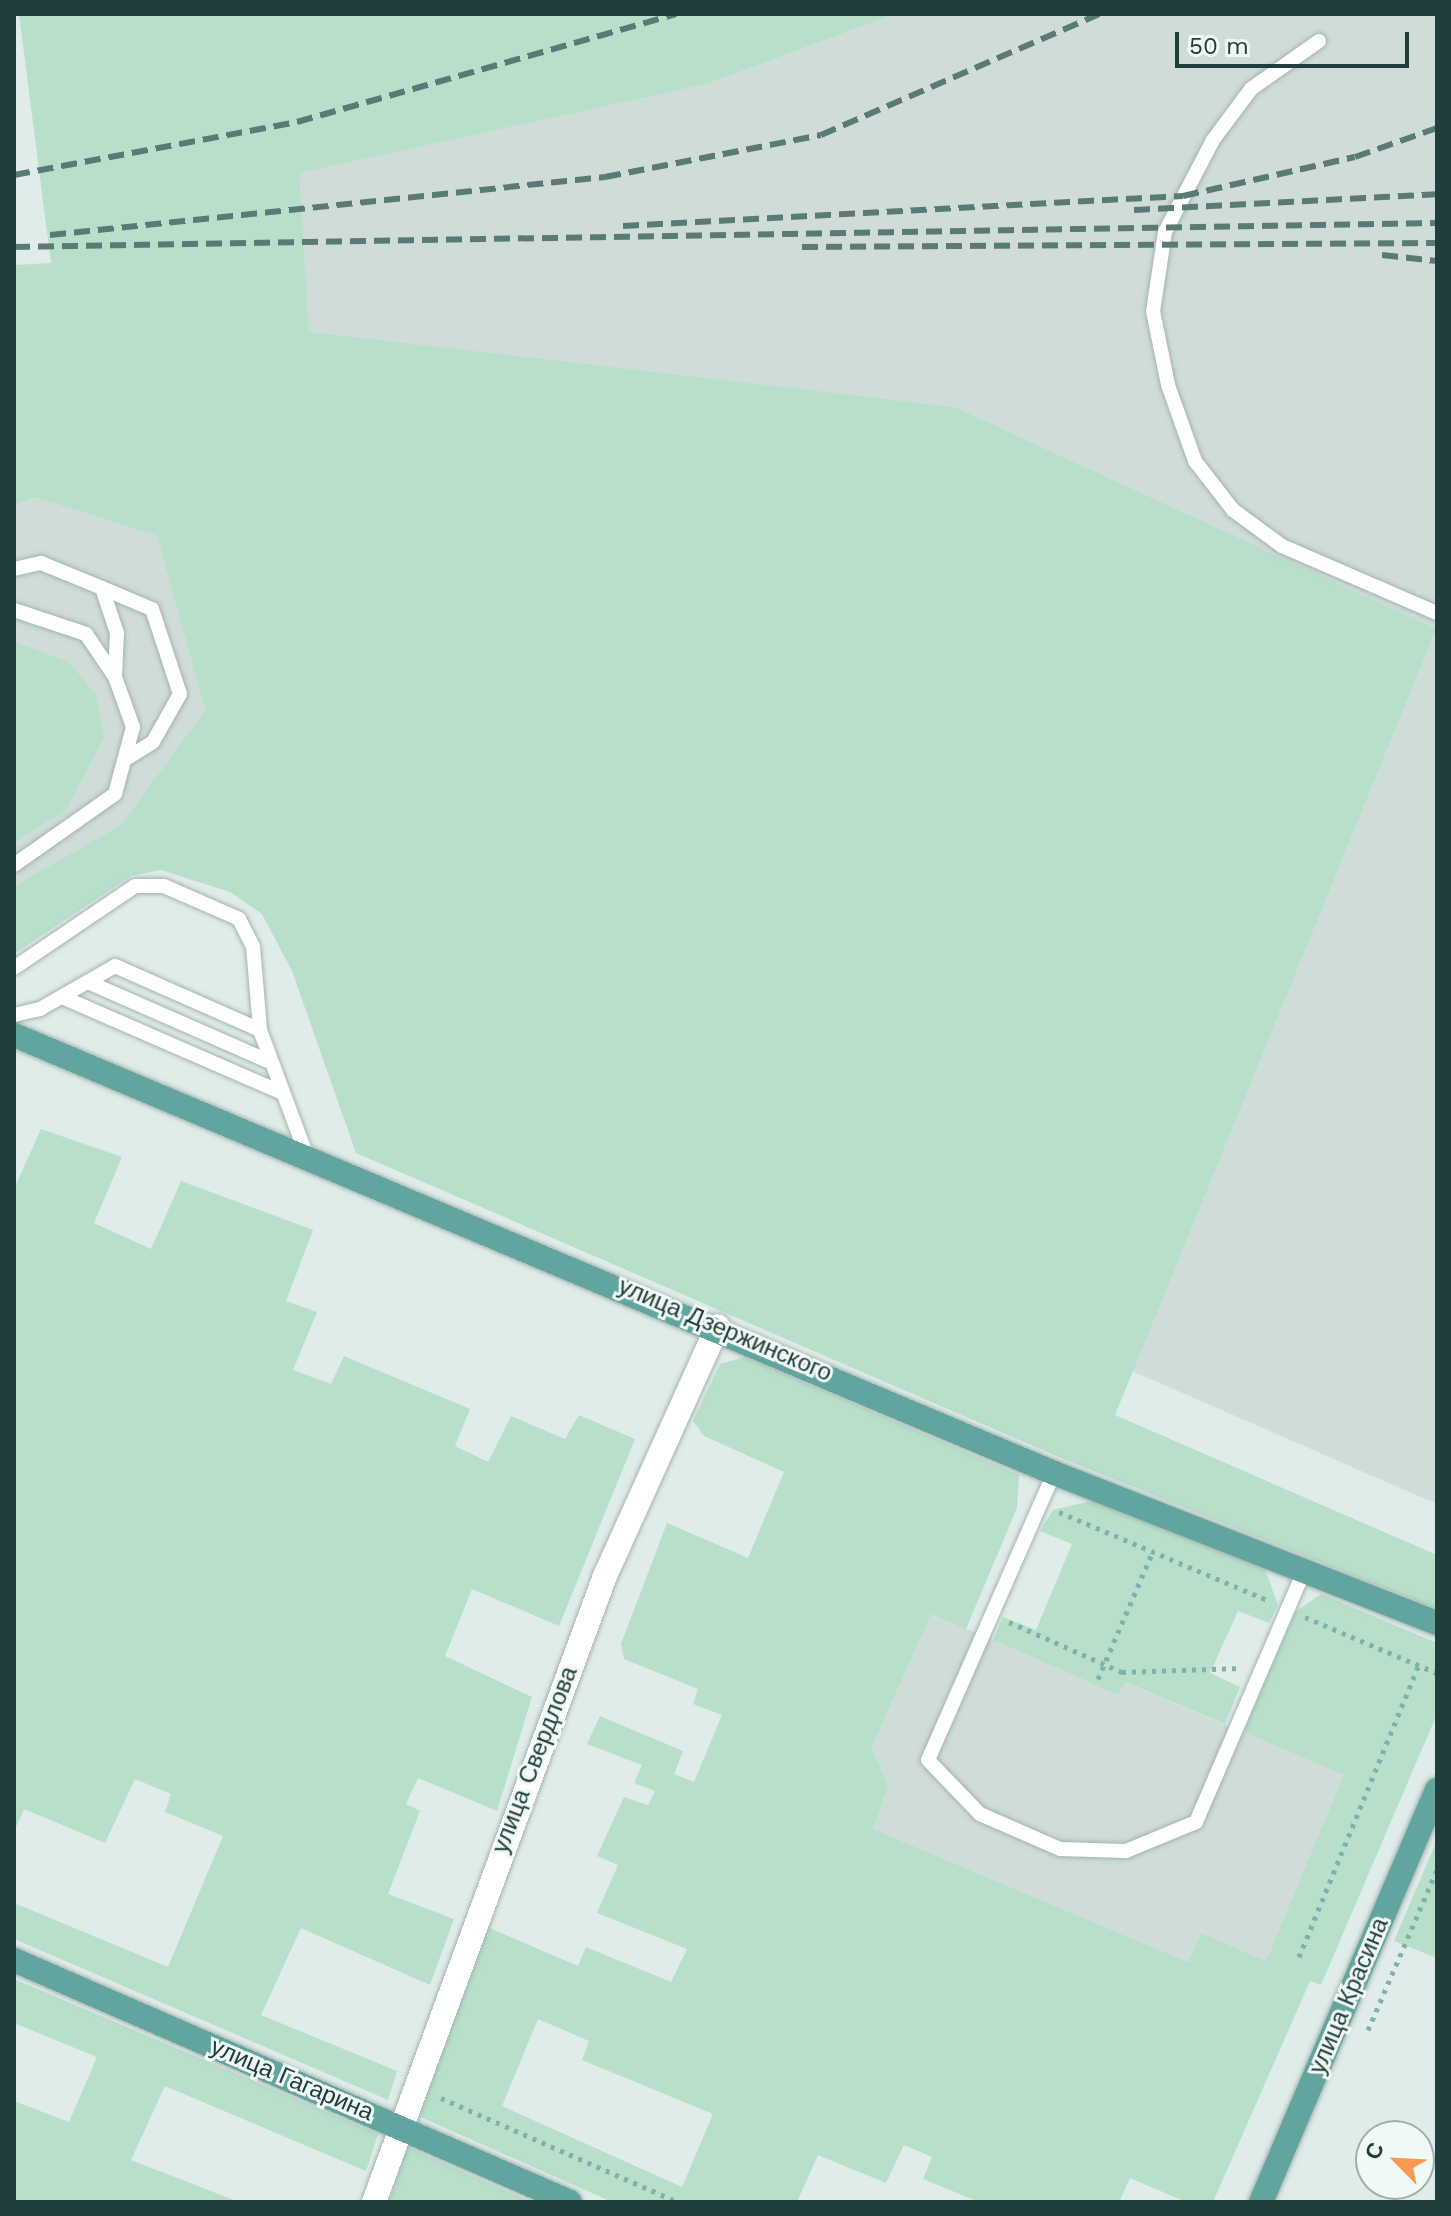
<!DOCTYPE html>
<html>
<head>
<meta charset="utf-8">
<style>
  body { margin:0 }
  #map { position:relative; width:1451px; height:2216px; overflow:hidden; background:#e0ece9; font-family:"Work Sans",sans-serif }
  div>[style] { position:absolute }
  .built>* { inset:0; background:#cfdcd8 }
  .green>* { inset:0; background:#b8dfc9 }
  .path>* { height:5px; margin-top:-2.5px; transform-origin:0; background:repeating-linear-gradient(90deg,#7fb2ab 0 4px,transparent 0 10px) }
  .roads { filter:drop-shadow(0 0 2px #a3b4b1) drop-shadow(0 0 2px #a3b4b1) }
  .service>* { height:14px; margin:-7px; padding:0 7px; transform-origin:7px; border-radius:7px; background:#fff }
  .minor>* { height:24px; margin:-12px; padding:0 12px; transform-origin:12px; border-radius:12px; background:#fff }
  .primary>* { height:24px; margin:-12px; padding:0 12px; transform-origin:12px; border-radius:12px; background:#62a59f }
  .rail>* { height:6px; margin-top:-3px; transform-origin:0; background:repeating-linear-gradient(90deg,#5a7a76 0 16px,transparent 0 24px) }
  span { translate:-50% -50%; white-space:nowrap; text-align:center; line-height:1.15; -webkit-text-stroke:6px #f1f9f6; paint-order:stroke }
  .street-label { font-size:24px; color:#203e3b }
  .frame { position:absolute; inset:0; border:16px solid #203e3b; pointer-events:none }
  .north { position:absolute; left:1355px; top:2120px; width:80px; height:80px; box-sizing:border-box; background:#f1f9f6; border:2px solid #9daeab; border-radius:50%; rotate:294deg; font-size:22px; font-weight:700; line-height:32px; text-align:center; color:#203e3b }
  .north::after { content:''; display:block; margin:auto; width:28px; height:36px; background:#fa9750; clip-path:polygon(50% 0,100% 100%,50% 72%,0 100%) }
  .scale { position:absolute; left:1175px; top:32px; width:234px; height:36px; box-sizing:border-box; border:4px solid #203e3b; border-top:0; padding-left:10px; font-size:24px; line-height:28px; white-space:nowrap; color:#203e3b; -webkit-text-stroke:6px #f1f9f6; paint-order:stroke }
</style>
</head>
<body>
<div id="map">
  <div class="built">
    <div style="clip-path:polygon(895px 14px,1437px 14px,1437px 1504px,1132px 1371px,1435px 629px,955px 407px,309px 333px,298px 173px,707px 84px)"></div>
    <div style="clip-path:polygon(35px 497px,157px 536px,205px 710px,121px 825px,14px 886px,14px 505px)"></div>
    <div style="clip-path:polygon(931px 1613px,1118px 1695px,1124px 1682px,1345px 1775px,1266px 1961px,1201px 1933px,1188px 1962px,873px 1829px,888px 1787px,872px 1747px)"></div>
  </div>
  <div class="green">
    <div style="clip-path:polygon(19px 14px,895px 14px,707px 84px,299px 173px,309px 332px,955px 407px,1436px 629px,1115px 1415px,1437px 1555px,1437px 1609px,1061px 1458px,356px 1153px,292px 971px,262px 914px,230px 892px,161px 870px,131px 876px,14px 954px,14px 886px,121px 825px,205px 710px,157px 536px,35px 497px,14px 505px,14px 265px,51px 263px)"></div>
    <div style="clip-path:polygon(14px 642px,69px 662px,96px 695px,104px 737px,66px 810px,14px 842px)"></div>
    <div style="clip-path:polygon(41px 1129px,122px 1157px,94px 1223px,151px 1249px,181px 1181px,313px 1230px,286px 1301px,317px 1312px,293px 1370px,331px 1384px,344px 1356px,470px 1409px,455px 1446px,488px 1462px,511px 1416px,565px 1439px,579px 1415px,635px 1439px,559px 1626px,472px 1589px,445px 1656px,532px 1697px,497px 1811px,418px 1778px,406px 1804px,420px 1811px,388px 1894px,454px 1919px,430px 1985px,301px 1928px,261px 2015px,397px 2071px,388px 2100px,14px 1939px,14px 1903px,168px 1967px,223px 1836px,165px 1812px,171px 1794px,135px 1779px,105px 1843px,24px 1809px,14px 1832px,14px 1189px)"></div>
    <div style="clip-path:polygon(evenodd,745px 1357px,1019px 1475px,1017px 1508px,966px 1629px,931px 1614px,872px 1747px,888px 1787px,873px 1829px,1188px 1962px,1201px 1933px,1266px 1961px,1344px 1775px,1243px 1732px,1295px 1612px,1321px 1594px,1437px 1643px,1437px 1714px,1321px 1985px,1310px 1981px,1213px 2202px,1186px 2202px,1130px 2178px,1119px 2202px,979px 2202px,923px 2179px,932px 2157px,904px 2145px,886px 2183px,818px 2155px,797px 2202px,612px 2202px,416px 2115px,485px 1926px,578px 1966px,586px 1947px,671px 1982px,687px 1949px,597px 1913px,618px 1865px,597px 1856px,624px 1797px,648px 1805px,655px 1791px,634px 1783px,642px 1765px,587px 1744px,600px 1716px,683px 1751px,674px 1774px,694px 1782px,722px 1715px,693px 1704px,698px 1689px,624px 1659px,621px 1644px,667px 1523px,748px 1558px,784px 1472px,704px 1436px,693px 1421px,720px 1364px,745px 1357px,538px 2019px,589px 2041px,582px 2060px,713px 2114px,682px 2187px,502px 2106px,538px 2019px)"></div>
    <div style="clip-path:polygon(1095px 1500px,1265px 1569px,1278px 1605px,1269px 1623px,1238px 1611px,1210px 1673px,1240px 1687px,1225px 1724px,1125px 1682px,1118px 1695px,993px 1640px,1003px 1617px,1036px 1630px,1072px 1544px,1040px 1531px,1053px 1510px)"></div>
    <div style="clip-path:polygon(1437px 1840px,1437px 1958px,1394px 1941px)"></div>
    <div style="clip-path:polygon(14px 1979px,378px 2134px,366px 2171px,165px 2086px,131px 2160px,239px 2202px,14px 2202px,14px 2101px,69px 2122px,97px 2057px,14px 2023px)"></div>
    <div style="clip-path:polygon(407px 2147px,531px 2202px,389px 2202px)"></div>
  </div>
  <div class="path">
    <div style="left:1059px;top:1512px;width:226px;rotate:22.9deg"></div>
    <div style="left:1305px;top:1617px;width:143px;rotate:23deg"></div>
    <div style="left:1009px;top:1622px;width:124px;rotate:23.9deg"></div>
    <div style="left:1122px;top:1672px;width:119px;rotate:-1.9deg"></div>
    <div style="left:1098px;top:1679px;width:139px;rotate:-66.7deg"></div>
    <div style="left:1299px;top:1957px;width:316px;rotate:-67.7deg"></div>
    <div style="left:1368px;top:2030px;width:174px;rotate:-66.7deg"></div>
    <div style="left:441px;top:2098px;width:259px;rotate:23.7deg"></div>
  </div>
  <div class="roads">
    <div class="service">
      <div style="left:1319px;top:41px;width:83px;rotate:144.8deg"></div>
      <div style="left:1251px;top:89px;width:64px;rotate:126.7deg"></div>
      <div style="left:1213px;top:140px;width:104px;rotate:117.6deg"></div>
      <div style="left:1165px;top:232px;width:80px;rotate:98.6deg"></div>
      <div style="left:1153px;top:311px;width:76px;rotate:78.5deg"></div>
      <div style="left:1168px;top:385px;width:81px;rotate:70.4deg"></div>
      <div style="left:1195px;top:461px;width:62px;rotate:52.2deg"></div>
      <div style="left:1233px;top:510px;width:61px;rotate:36.3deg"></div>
      <div style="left:1282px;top:546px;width:169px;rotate:23.4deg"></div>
      <div style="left:14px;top:569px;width:28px;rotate:-13deg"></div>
      <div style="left:41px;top:563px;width:66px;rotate:22.3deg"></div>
      <div style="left:102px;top:588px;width:47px;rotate:71.6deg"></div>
      <div style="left:117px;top:633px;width:44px;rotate:92.6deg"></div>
      <div style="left:102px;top:588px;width:54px;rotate:22.8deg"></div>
      <div style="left:152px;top:609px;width:89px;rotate:71.8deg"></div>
      <div style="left:180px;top:694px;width:55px;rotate:119.4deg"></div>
      <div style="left:153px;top:742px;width:34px;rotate:148deg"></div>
      <div style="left:14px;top:610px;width:76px;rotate:18.4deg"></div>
      <div style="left:86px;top:634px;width:52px;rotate:56deg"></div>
      <div style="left:115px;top:677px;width:53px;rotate:70.2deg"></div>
      <div style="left:133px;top:727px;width:69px;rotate:105deg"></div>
      <div style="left:115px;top:794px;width:123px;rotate:144.9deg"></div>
      <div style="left:14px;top:968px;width:146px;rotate:-34.1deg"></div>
      <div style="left:135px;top:886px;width:29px"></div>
      <div style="left:164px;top:886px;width:82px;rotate:23.7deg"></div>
      <div style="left:239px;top:919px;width:30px;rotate:63deg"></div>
      <div style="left:253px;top:946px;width:84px;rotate:85.2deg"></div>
      <div style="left:260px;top:1030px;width:129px;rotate:69.6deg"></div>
      <div style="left:88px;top:982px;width:199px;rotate:23.7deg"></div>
      <div style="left:62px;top:997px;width:239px;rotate:23.5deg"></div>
      <div style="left:14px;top:1015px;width:27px;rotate:-13deg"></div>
      <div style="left:40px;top:1009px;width:86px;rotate:-29.8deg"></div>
      <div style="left:115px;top:966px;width:158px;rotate:23.8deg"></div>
      <div style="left:1054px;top:1473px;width:313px;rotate:113.7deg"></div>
      <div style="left:928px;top:1760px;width:75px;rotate:46.1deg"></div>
      <div style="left:980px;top:1814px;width:87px;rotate:23.6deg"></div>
      <div style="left:1060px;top:1849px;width:66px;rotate:1.7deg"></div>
      <div style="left:1126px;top:1851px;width:76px;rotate:-22.5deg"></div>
      <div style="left:1196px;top:1822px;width:273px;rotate:-66.7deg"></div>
    </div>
    <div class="minor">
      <div style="left:374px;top:2202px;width:667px;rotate:-69.75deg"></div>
      <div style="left:605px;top:1576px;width:274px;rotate:-65.7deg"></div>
    </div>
    <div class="primary">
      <div style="left:14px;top:1035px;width:1128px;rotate:22.84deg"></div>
      <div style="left:1054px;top:1473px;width:411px;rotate:21.4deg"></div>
      <div style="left:14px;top:1960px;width:606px;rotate:23.52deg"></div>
      <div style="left:1261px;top:2202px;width:448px;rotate:-66.9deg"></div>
    </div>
  </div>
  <div class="rail">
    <div style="left:14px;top:175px;width:288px;rotate:-10.6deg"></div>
    <div style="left:297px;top:122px;width:394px;rotate:-15.9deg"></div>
    <div style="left:1134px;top:210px;width:303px;rotate:-3deg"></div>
    <div style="left:623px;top:226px;width:561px;rotate:-3.07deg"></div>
    <div style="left:1183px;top:196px;width:176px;rotate:-12.8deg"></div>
    <div style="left:1355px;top:157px;width:87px;rotate:-19.5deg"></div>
    <div style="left:50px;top:235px;width:558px;rotate:-5.97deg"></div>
    <div style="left:605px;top:177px;width:220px;rotate:-11deg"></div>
    <div style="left:821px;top:135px;width:303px;rotate:-23.5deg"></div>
    <div style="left:14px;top:247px;width:1423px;rotate:-0.97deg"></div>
    <div style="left:802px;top:247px;width:635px;rotate:-0.36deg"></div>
    <div style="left:1382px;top:255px;width:55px;rotate:6.2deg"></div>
  </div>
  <div class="street-label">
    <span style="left:725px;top:1330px;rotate:23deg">улица Дзержинского</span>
    <span style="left:535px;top:1760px;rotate:-69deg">улица Свердлова</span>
    <span style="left:1349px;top:1996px;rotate:-67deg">улица Красина</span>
    <span style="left:292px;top:2080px;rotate:23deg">улица Гагарина</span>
  </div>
  <div class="frame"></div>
  <div class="north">С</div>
  <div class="scale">50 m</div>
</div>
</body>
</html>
